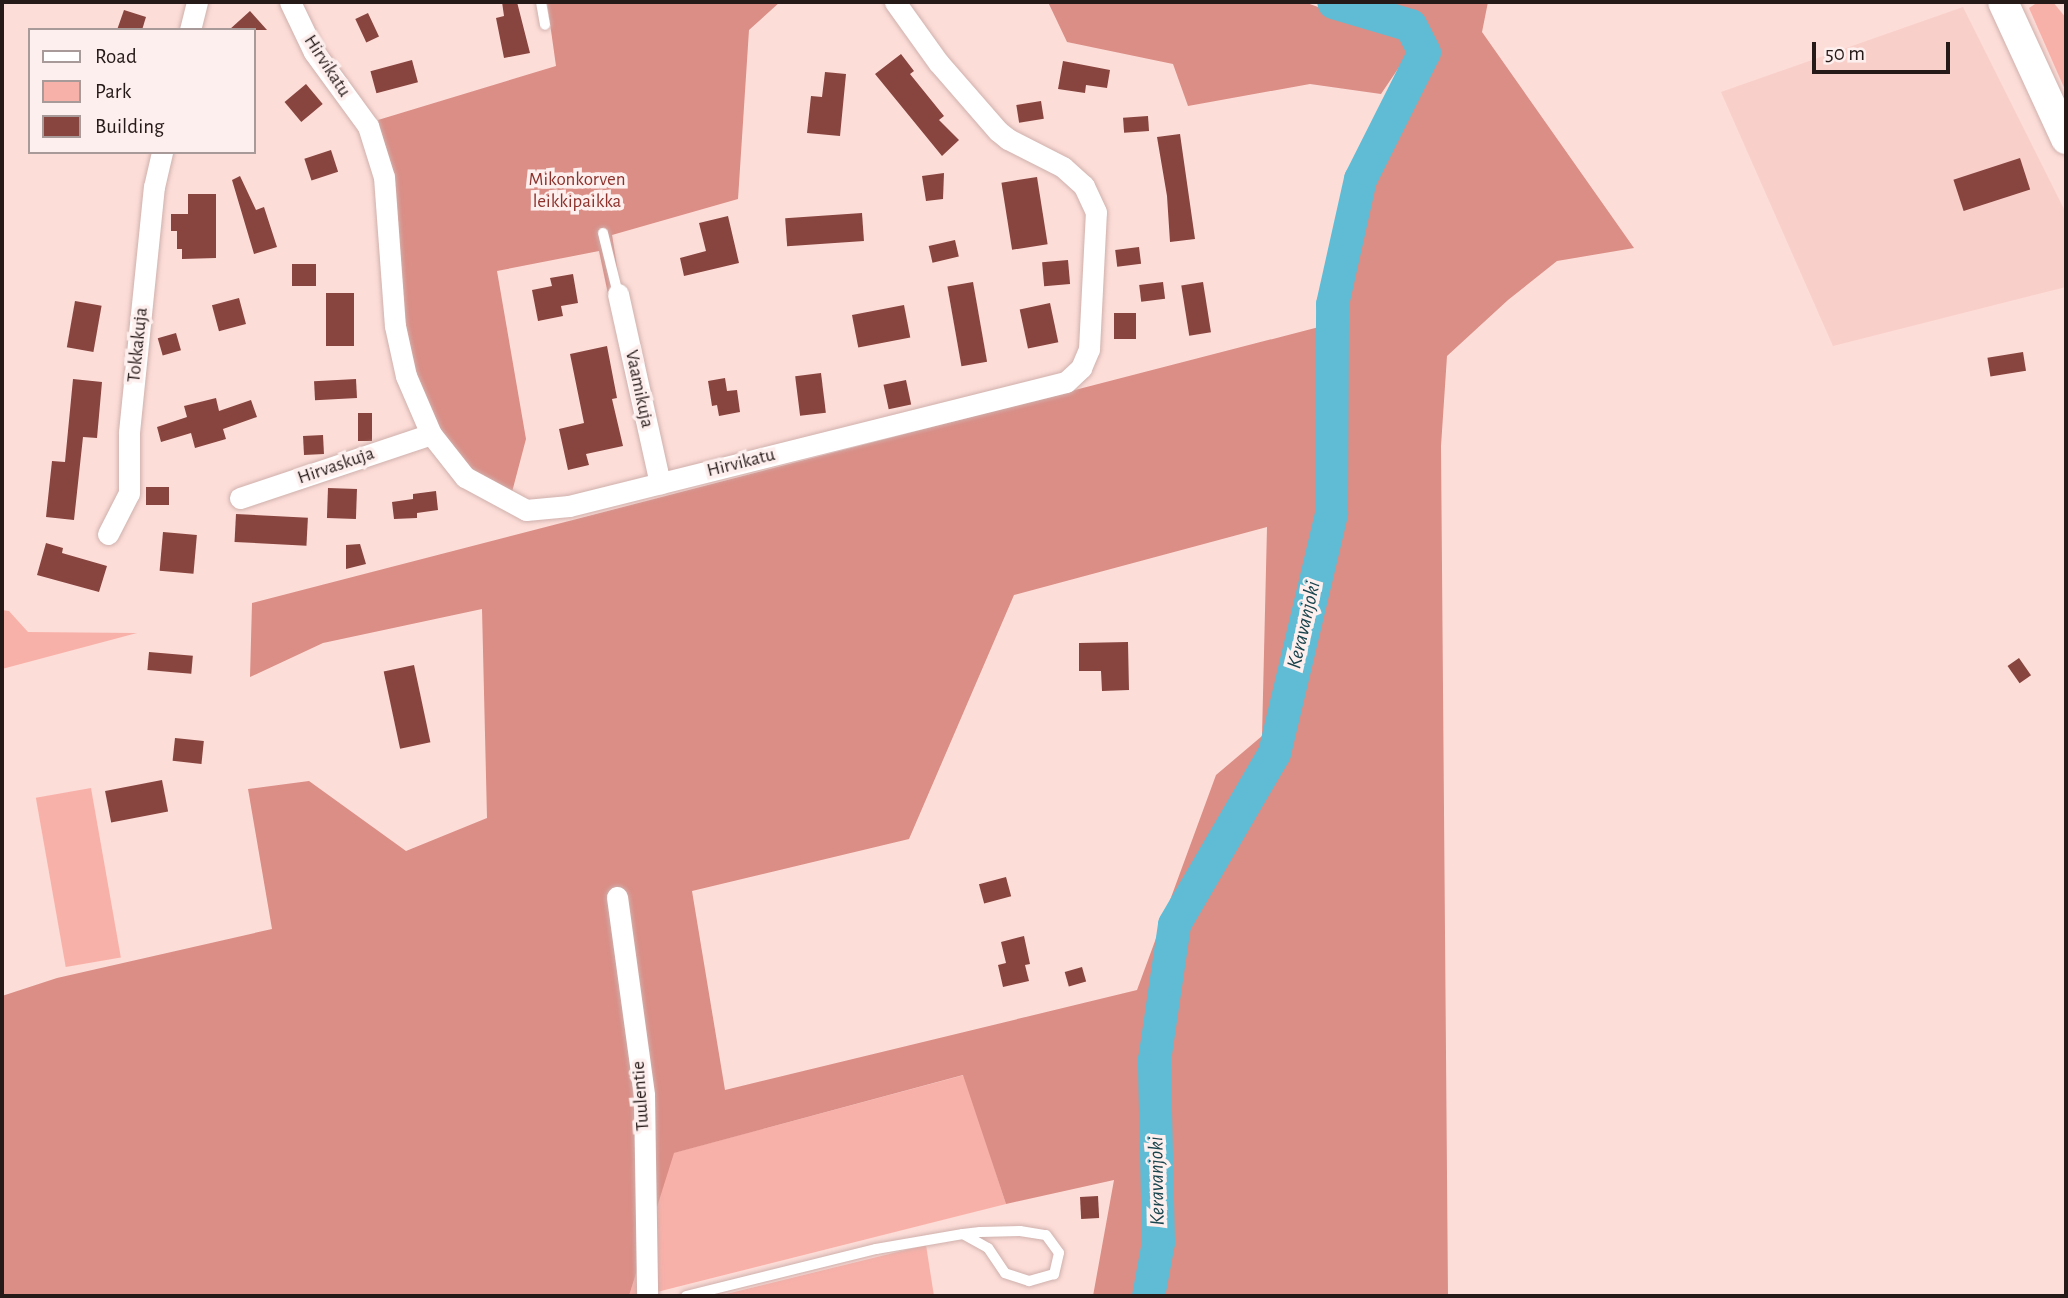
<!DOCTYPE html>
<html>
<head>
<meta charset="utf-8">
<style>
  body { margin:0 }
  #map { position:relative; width:2068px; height:1298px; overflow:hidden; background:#fdddd8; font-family:"Alegreya Sans",sans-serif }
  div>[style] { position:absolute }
  .built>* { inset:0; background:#f9cfca }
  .green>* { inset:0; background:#f8b1a9; transform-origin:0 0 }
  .forest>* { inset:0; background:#da8e86 }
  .river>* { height:33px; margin:-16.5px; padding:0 16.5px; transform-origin:16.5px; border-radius:16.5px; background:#60bcd4 }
  .building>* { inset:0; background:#88443e; transform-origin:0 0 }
  .roads { filter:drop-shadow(0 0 2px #cfb0ac) drop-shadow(0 0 2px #cfb0ac) }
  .lane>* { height:10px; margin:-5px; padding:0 5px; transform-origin:5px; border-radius:5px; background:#fff }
  .street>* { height:21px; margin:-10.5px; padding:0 10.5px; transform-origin:10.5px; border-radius:10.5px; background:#fff }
  .secondary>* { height:30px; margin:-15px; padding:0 15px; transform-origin:15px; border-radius:15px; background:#fff }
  span { translate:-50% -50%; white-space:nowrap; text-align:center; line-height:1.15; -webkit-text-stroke:7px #fdefed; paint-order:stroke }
  .street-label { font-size:19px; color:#261a19 }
  .park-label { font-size:19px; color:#8c322d }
  .water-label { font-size:21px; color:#19434d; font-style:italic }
  .frame { position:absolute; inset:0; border:4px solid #261a19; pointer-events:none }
  .legend { position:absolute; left:28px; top:28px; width:228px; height:126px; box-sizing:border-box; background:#fdefed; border:2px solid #a79a98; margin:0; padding:9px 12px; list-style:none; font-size:21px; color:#261a19 }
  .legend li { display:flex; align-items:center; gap:14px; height:35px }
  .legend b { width:35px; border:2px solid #a79a98 }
  .scale { position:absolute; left:1812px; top:42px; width:138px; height:32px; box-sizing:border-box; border:4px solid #261a19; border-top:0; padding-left:9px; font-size:21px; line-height:24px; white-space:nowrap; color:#261a19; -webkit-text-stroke:5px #fdefed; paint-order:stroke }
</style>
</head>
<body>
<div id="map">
  <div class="built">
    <div style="clip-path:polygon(1963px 7px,2066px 213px,2066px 287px,1833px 346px,1721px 92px)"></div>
  </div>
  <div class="green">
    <div style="clip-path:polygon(2038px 2px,2053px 2px,2066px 18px,2066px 92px,2029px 8px)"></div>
    <div style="clip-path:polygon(2px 610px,9px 611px,28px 632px,137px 633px,2px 669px)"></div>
    <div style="left:91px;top:788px;width:172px;height:56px;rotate:80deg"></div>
    <div style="clip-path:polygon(964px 1075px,1006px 1204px,641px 1296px,629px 1296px,673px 1153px)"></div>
    <div style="clip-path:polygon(926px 1245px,934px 1296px,718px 1296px)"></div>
  </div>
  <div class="forest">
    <div style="clip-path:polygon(547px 2px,780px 2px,749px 30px,738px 199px,612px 235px,621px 291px,608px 294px,599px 251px,497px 271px,526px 439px,512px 492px,472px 470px,437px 427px,415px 370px,400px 296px,393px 175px,378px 120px,556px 66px)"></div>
    <div style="clip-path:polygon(1048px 2px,1304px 2px,1397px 35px,1410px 51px,1381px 94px,1310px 84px,1188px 106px,1173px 64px,1067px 42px)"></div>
    <div style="clip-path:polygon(evenodd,1385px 2px,1488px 2px,1482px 32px,1634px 248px,1557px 261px,1508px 300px,1447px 356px,1441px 446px,1448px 1296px,1093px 1296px,1114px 1180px,1006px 1204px,963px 1075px,674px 1153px,629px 1296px,2px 1296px,2px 996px,57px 978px,272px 929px,248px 789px,309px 781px,406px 851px,487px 818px,482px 609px,323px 643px,250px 677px,252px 603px,1342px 321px,1373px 187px,1436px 53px,1414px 13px,1385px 2px,1267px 527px,1262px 736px,1216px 775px,1137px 990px,725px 1090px,692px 891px,909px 839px,1014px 595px,1267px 527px)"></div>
  </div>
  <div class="river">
    <div style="left:1148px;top:1296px;width:55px;rotate:-79.5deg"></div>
    <div style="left:1158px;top:1242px;width:182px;rotate:-91.3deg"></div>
    <div style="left:1154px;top:1060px;width:137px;rotate:-81.6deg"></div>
    <div style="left:1174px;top:924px;width:198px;rotate:-59.7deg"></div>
    <div style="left:1274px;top:753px;width:247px;rotate:-76.6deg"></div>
    <div style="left:1331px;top:513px;width:209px;rotate:-89.7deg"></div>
    <div style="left:1332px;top:304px;width:128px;rotate:-77.4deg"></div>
    <div style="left:1360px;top:179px;width:142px;rotate:-63.3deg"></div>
    <div style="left:1424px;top:52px;width:30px;rotate:-117deg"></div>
    <div style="left:1410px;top:25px;width:80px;rotate:-163.4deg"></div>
  </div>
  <div class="building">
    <div style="clip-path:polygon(502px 2px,517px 2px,530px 53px,504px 58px,496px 18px,504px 16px)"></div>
    <div style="clip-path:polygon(124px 10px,146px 17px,142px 30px,117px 30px)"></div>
    <div style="clip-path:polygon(250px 11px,267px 30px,229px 30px)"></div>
    <div style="left:368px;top:13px;width:26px;height:14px;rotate:65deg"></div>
    <div style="clip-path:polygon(901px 54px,914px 71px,910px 74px,944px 116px,939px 120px,959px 140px,942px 156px,875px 74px)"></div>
    <div style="left:412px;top:60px;width:23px;height:43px;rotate:75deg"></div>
    <div style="clip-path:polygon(1063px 61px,1110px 70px,1107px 88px,1086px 85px,1085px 93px,1058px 89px)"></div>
    <div style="clip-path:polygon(825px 72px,846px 74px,840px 136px,807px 133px,811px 96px,822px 97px)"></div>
    <div style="left:306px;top:84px;width:26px;height:28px;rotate:50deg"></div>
    <div style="left:1041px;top:101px;width:18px;height:25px;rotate:81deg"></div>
    <div style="left:1148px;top:116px;width:15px;height:25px;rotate:86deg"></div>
    <div style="clip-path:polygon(1180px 134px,1195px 239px,1170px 242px,1167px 196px,1157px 137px)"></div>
    <div style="left:331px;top:150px;width:23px;height:28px;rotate:72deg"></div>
    <div style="left:2020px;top:158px;width:33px;height:70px;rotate:72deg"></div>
    <div style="clip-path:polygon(944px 173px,943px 199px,926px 201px,922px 176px)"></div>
    <div style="clip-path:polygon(240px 176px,256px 210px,264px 207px,277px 247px,254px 254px,232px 180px)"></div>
    <div style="left:1037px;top:177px;width:68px;height:36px;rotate:81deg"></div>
    <div style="clip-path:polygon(188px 194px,216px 194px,216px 258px,182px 259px,182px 249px,177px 249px,177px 231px,171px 231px,171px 214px,188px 214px)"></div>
    <div style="left:862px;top:213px;width:28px;height:77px;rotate:86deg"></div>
    <div style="clip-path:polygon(728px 216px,739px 263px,684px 276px,680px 258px,706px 251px,699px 223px)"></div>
    <div style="left:955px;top:240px;width:17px;height:27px;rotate:77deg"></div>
    <div style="left:1139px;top:247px;width:17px;height:24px;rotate:83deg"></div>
    <div style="left:1068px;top:260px;width:24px;height:26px;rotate:85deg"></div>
    <div style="left:292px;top:264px;width:24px;height:22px"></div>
    <div style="clip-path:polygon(573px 274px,578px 303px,561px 306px,563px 316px,538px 321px,532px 290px,552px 286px,550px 278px)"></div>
    <div style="left:973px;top:282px;width:81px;height:26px;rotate:80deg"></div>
    <div style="left:1163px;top:282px;width:17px;height:24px;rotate:83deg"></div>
    <div style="left:1203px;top:282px;width:51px;height:22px;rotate:81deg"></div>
    <div style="left:326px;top:293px;width:28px;height:53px"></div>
    <div style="left:239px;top:298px;width:27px;height:28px;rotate:75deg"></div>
    <div style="left:75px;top:301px;width:27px;height:47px;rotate:10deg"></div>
    <div style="left:1050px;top:303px;width:40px;height:31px;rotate:78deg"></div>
    <div style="left:904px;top:305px;width:33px;height:53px;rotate:79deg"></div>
    <div style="left:1114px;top:313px;width:22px;height:26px"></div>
    <div style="left:176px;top:333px;width:18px;height:19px;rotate:74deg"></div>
    <div style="clip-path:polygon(607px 346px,617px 398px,612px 399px,623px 446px,586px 454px,589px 465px,568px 470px,559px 429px,584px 423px,570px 354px)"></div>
    <div style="left:2023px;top:352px;width:19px;height:36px;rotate:81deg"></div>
    <div style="left:821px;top:373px;width:40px;height:26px;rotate:83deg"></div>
    <div style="clip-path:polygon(725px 378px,727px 391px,737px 390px,740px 412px,719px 416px,717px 405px,712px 406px,708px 381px)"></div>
    <div style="clip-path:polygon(73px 379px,102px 382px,97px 438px,83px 437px,74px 520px,46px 517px,52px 461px,65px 462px)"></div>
    <div style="left:356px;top:379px;width:19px;height:42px;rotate:87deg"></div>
    <div style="left:906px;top:380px;width:25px;height:23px;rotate:78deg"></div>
    <div style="clip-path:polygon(216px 398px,219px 411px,251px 400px,257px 417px,223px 429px,226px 439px,195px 448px,191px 433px,161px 442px,157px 427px,187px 417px,184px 406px)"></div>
    <div style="left:358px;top:413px;width:14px;height:28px"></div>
    <div style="left:323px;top:435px;width:19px;height:20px;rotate:87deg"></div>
    <div style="left:146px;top:487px;width:23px;height:18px"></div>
    <div style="left:328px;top:488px;width:29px;height:30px;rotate:2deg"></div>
    <div style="clip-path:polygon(436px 491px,438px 510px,417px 513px,417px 518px,394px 519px,392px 502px,413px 499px,413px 494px)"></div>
    <div style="left:236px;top:514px;width:72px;height:28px;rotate:3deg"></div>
    <div style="left:163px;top:532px;width:34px;height:39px;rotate:5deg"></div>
    <div style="clip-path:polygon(46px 543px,63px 548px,62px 553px,107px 566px,99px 592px,37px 575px)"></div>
    <div style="clip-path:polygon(360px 544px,366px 564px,346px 569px,346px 545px)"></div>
    <div style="clip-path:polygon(1128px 642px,1129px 690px,1102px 691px,1101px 671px,1079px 671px,1079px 643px)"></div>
    <div style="left:149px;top:652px;width:44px;height:18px;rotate:5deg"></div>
    <div style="left:2019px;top:658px;width:21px;height:14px;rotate:55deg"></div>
    <div style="left:414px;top:665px;width:79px;height:31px;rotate:78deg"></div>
    <div style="left:175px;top:738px;width:29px;height:23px;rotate:6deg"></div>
    <div style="left:162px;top:780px;width:32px;height:58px;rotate:79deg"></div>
    <div style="left:1006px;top:877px;width:20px;height:28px;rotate:75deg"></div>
    <div style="clip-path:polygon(1024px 936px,1030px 964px,1025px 965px,1029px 981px,1003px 987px,998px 965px,1006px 963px,1001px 942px)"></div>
    <div style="left:1082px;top:967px;width:15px;height:18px;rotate:74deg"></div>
    <div style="left:1098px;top:1196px;width:22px;height:18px;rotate:87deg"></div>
  </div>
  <div class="roads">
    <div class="lane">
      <div style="left:541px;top:2px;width:23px;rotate:80deg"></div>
      <div style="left:603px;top:233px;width:63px;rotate:76.2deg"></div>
      <div style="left:686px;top:1296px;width:196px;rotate:-13.9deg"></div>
      <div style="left:876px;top:1249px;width:88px;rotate:-9.8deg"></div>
      <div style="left:963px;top:1234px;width:17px;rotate:-7deg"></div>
      <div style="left:980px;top:1232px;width:40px;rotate:-1.4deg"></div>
      <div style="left:1020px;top:1231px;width:26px;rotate:9deg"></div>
      <div style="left:1046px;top:1235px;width:22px;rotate:54deg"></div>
      <div style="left:1059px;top:1253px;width:22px;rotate:103deg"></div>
      <div style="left:1054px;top:1274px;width:26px;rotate:164deg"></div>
      <div style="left:1029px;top:1281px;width:25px;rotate:-162deg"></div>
      <div style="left:1005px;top:1273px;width:30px;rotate:-124deg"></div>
      <div style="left:988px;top:1248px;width:29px;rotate:-151deg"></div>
    </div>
    <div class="street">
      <div style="left:290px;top:2px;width:55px;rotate:64.4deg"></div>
      <div style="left:314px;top:52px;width:92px;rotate:53.9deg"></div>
      <div style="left:368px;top:126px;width:53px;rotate:72.6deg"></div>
      <div style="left:384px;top:177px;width:149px;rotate:85.8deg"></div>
      <div style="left:395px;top:326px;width:51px;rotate:77.6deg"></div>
      <div style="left:406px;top:376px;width:63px;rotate:66.7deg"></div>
      <div style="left:431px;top:434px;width:55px;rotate:51.7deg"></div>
      <div style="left:465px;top:477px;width:69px;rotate:28.4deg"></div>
      <div style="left:526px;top:510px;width:43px;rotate:-5.3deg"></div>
      <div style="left:569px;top:506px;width:512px;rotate:-14.01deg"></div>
      <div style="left:1066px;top:382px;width:21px;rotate:-43deg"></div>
      <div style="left:1081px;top:368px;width:21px;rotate:-67deg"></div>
      <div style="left:1089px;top:349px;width:137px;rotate:-87.1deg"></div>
      <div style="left:1096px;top:212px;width:29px;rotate:-115deg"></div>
      <div style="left:1084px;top:186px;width:28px;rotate:-138deg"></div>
      <div style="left:1063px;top:167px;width:62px;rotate:-153deg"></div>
      <div style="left:1008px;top:139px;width:13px;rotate:-141deg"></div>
      <div style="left:998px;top:131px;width:91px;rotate:-131deg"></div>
      <div style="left:938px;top:62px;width:74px;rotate:-125.6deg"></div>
      <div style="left:190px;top:30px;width:29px;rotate:-76deg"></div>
      <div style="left:618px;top:294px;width:194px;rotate:77.5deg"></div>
      <div style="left:240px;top:498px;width:201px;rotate:-18.5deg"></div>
      <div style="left:108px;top:534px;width:46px;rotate:-62.9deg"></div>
      <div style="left:129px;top:493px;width:61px;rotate:-90deg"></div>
      <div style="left:129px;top:432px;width:246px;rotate:-84.2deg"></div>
      <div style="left:154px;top:187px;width:36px;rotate:-77deg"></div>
      <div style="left:617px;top:897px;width:200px;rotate:82.2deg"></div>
      <div style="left:644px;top:1095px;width:201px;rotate:89.1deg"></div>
    </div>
    <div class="secondary">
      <div style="left:2003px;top:2px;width:151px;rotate:65.3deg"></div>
    </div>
  </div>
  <div class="street-label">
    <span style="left:327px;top:66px;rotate:57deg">Hirvikatu</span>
    <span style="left:138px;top:345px;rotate:-84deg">Tokkakuja</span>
    <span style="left:639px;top:389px;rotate:78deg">Vaamikuja</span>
    <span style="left:741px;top:463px;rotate:-14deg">Hirvikatu</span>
    <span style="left:336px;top:466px;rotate:-19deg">Hirvaskuja</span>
    <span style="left:641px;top:1096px;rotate:-94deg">Tuulentie</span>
  </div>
  <div class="park-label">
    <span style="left:577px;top:191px">Mikonkorven<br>leikkipaikka</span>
  </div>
  <div class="water-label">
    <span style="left:1304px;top:625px;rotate:-77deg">Keravanjoki</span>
    <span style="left:1157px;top:1181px;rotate:-91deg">Keravanjoki</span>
  </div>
  <div class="frame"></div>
  <ul class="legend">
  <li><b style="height:9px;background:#fff"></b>Road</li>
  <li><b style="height:19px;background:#f8b1a9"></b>Park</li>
  <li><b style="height:19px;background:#88443e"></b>Building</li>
  </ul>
  <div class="scale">50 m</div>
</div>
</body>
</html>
